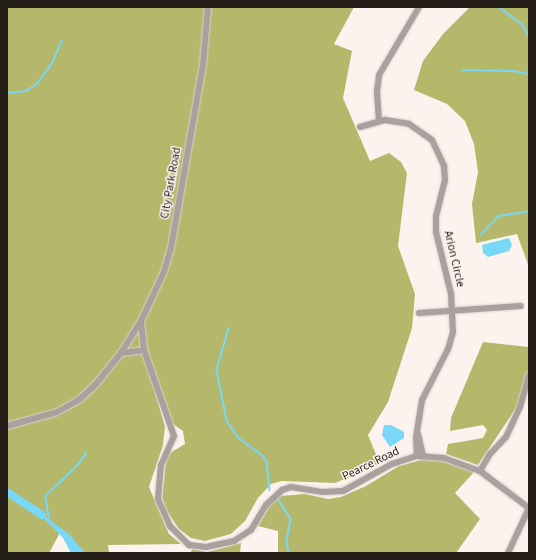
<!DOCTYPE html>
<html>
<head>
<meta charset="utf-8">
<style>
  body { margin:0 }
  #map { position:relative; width:536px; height:560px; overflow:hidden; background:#fcf3ee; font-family:"Source Sans 3",sans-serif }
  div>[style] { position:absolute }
  .forest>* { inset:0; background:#b5b76a }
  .water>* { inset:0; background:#78d8f6 }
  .stream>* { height:1.5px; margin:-0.75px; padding:0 0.75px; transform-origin:0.75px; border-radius:0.75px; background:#78d8f6 }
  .river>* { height:8px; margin:-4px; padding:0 4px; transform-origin:4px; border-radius:4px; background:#78d8f6 }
  .roads { filter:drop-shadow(0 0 1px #d9d1cc) drop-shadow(0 0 1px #d9d1cc) }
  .minor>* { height:6px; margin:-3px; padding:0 3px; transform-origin:3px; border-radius:3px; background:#aba09e }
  span { translate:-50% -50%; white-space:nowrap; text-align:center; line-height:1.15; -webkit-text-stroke:3px #fcf3ee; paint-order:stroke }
  .street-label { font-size:12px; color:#241d18 }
  .frame { position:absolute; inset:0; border:8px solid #241d18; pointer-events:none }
</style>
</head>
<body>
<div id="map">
  <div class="forest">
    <div style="clip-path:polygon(7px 7px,354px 7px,334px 44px,352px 51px,343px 98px,370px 161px,389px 153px,401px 162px,407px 173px,398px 246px,415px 294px,412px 328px,388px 402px,368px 435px,380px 464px,335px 483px,282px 481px,271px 484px,258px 498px,245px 521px,231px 534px,205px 541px,191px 538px,179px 529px,167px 511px,162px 498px,166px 460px,170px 453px,185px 444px,183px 431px,173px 424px,166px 407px,155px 371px,151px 376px,165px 427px,163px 445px,149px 487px,169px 534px,181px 544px,108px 545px,109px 553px,85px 553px,62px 529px,49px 553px,7px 553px)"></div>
    <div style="clip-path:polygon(470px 7px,529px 7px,529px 267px,517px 234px,476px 243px,472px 204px,478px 172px,474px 144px,465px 121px,447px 104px,414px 90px,423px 61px,443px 34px)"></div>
    <div style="clip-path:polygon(483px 342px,529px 347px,529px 367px,520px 402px,478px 465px,446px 454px,448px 444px,483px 438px,487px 430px,483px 425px,450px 431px,451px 418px)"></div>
    <div style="clip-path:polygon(421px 460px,442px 461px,474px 472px,455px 493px,480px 519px,456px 553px,278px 553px,278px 531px,258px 526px,272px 502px,279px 496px,305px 494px,328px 499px,341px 497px,366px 486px,399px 466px)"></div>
    <div style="clip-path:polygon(241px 543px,240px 553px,190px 553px,193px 549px,207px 552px)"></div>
  </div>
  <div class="water">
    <div style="clip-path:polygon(509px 238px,512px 245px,509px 251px,488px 257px,483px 253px,482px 245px)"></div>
    <div style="clip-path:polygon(384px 425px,391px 425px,404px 432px,404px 438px,390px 447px,382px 435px)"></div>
    <div style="clip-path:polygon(33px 507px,70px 535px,85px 553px,71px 553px,63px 538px)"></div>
  </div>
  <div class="stream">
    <div style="left:499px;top:7px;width:30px;rotate:37deg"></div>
    <div style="left:523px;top:25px;width:13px;rotate:63deg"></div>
    <div style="left:463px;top:70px;width:51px;rotate:1.1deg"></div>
    <div style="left:514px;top:71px;width:15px;rotate:11deg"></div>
    <div style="left:7px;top:93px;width:19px;rotate:-6deg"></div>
    <div style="left:26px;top:91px;width:13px;rotate:-32deg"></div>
    <div style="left:37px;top:84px;width:26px;rotate:-54deg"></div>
    <div style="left:52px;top:63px;width:24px;rotate:-66deg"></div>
    <div style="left:481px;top:235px;width:26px;rotate:-47deg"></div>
    <div style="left:499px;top:216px;width:30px;rotate:-9deg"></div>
    <div style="left:229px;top:328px;width:44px;rotate:105.9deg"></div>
    <div style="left:217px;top:370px;width:52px;rotate:78.9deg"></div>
    <div style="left:227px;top:421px;width:21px;rotate:55deg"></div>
    <div style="left:239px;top:438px;width:31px;rotate:37deg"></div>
    <div style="left:264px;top:457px;width:6px;rotate:59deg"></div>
    <div style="left:267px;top:462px;width:28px;rotate:84deg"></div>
    <div style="left:277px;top:497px;width:26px;rotate:58deg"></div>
    <div style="left:291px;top:519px;width:22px;rotate:100deg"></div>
    <div style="left:287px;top:541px;width:12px;rotate:81deg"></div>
    <div style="left:49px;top:520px;width:24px;rotate:-99deg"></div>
    <div style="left:45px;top:496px;width:44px;rotate:-43.2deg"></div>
    <div style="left:77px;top:466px;width:16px;rotate:-55deg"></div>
  </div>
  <div class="river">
    <div style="left:7px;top:492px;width:42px;rotate:33.3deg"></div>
  </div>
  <div class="roads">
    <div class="minor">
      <div style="left:379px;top:121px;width:29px;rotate:-94deg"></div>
      <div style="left:377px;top:92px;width:17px;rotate:-83deg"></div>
      <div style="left:379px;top:75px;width:79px;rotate:-59.5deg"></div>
      <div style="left:360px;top:127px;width:26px;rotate:-16deg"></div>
      <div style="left:385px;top:120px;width:24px;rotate:9deg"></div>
      <div style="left:409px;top:124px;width:28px;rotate:35deg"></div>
      <div style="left:432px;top:140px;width:29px;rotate:65deg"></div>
      <div style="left:444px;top:166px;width:14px;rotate:86deg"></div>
      <div style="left:445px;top:180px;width:37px;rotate:104deg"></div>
      <div style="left:436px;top:216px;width:16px;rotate:90deg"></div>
      <div style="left:436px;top:232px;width:64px;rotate:76.4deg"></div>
      <div style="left:451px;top:294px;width:38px;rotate:87deg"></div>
      <div style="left:453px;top:332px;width:18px;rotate:106deg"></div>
      <div style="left:448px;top:349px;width:57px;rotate:117deg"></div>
      <div style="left:422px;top:400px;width:38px;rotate:99deg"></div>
      <div style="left:416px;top:438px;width:18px;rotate:87deg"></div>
      <div style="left:419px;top:313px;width:102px;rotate:-3.9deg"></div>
      <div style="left:141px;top:321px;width:29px;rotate:84deg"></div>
      <div style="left:144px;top:350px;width:91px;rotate:70.8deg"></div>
      <div style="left:174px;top:436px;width:32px;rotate:114deg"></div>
      <div style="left:161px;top:465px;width:34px;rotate:95deg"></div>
      <div style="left:158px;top:499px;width:30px;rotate:66deg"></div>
      <div style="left:170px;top:526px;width:27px;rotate:45deg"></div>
      <div style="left:189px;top:545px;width:17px;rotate:7deg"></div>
      <div style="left:206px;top:547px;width:29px;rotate:-12deg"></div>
      <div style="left:234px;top:541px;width:20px;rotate:-33deg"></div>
      <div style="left:251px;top:530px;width:29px;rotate:-59deg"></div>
      <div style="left:266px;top:505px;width:22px;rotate:-43deg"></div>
      <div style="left:282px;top:490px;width:9px;rotate:-18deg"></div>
      <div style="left:291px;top:487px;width:31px;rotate:9deg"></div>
      <div style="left:322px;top:492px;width:21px;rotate:-3deg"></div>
      <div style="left:343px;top:491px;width:56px;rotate:-28.9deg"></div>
      <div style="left:392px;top:464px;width:26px;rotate:-18deg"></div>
      <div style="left:417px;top:456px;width:27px;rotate:4deg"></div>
      <div style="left:444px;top:458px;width:38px;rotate:20deg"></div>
      <div style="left:480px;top:471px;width:61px;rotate:37.1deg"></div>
      <div style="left:121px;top:353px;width:23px;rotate:-7deg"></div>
      <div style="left:7px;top:426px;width:52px;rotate:-15.6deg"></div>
      <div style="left:57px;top:412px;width:26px;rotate:-29deg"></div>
      <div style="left:80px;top:399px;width:22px;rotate:-43deg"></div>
      <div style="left:96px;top:384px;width:40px;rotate:-51deg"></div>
      <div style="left:121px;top:353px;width:38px;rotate:-58deg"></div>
      <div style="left:141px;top:321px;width:54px;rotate:-64.9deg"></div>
      <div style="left:164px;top:272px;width:25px;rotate:-74deg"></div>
      <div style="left:171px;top:248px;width:186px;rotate:-80.1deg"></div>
      <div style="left:203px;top:65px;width:58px;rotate:-85.1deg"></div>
      <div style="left:418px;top:434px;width:23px;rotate:77deg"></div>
      <div style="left:480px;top:471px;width:20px;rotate:-60deg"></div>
      <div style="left:490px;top:454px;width:23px;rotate:-47deg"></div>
      <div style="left:506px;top:437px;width:33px;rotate:-65deg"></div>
      <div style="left:520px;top:407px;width:33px;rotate:-74deg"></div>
      <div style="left:508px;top:553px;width:50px;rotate:-65deg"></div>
    </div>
  </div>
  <div class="street-label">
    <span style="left:171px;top:183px;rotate:-80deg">City Park Road</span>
    <span style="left:454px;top:259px;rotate:77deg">Arion Circle</span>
    <span style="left:371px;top:464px;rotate:-26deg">Pearce Road</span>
  </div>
  <div class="frame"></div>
</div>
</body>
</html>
